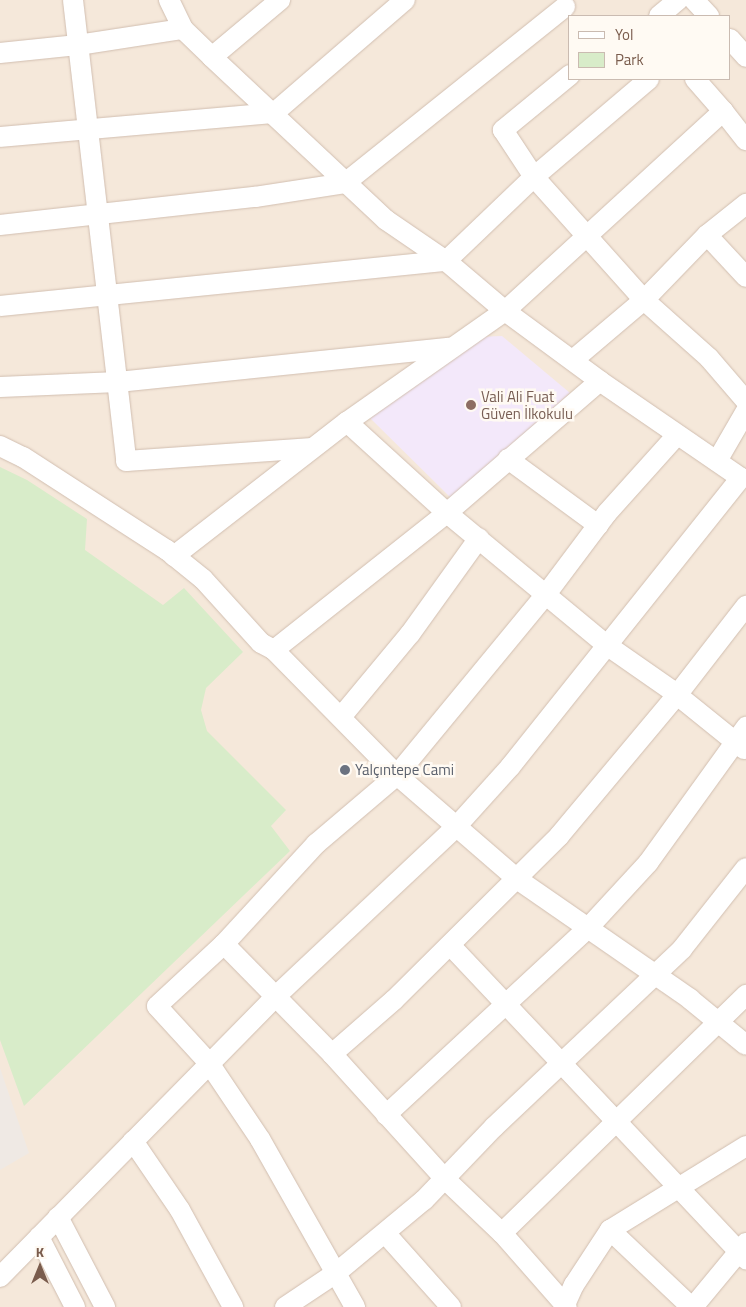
<!DOCTYPE html>
<html>
<head>
<meta charset="utf-8">
<style>
  body { margin:0 }
  #map { position:relative; width:746px; height:1307px; overflow:hidden; background:#fdf6ec; font-family:"Titillium Web",sans-serif }
  div>[style] { position:absolute }
  .residential>* { inset:0; background:#f5e8da }
  .industrial>* { inset:0; background:#efe9e4 }
  .education>* { inset:0; background:#f3e8fa }
  .green>* { inset:0; background:#d8ecc9 }
  .roads { filter:drop-shadow(0 0 1px #d1beb0) drop-shadow(0 0 1px #d1beb0) }
  .minor>* { height:20px; margin:-10px; padding:0 10px; transform-origin:10px; border-radius:10px; background:#fff }
  .dots>* { width:14px; height:14px; translate:-50% -50%; box-sizing:border-box; border:2px solid #fffaf3; border-radius:50% }
  span { translate:-50% -50%; white-space:nowrap; text-align:center; line-height:1.15; -webkit-text-stroke:5px #fffaf3; paint-order:stroke }
  .education-label { font-size:15px; color:#785e54 }
  .left { translate:0 -50%; text-align:left }
  .worship-label { font-size:15px; color:#5b616d }
  .legend { position:absolute; left:568px; top:15px; width:162px; height:65px; box-sizing:border-box; background:#fffaf3; border:1px solid #cabbb1; margin:0; padding:6px 9px; list-style:none; font-size:15px; color:#7a5c4d }
  .legend li { display:flex; align-items:center; gap:10px; height:25px }
  .legend b { width:25px; border:1px solid #cabbb1 }
  .north { position:absolute; left:15px; top:1242px; width:50px; height:50px; -webkit-text-stroke:4px #fffaf3; paint-order:stroke; rotate:0deg; font-size:14px; font-weight:700; line-height:20px; text-align:center; color:#7a5c4d }
  .north::after { content:''; display:block; margin:auto; width:18px; height:22px; background:#7a5c4d; clip-path:polygon(50% 0,100% 100%,50% 72%,0 100%) }
</style>
</head>
<body>
<div id="map">
  <div class="residential">
    <div style="clip-path:polygon(evenodd,0 0,746px 0,746px 1307px,0 1307px,0 0,570px 16px,730px 16px,730px 79px,570px 79px,570px 16px)"></div>
  </div>
  <div class="industrial">
    <div style="clip-path:polygon(0 1068px,29px 1153px,0 1170px)"></div>
  </div>
  <div class="education">
    <div style="clip-path:polygon(502px 336px,570px 393px,451px 498px,370px 418px,477px 337px)"></div>
  </div>
  <div class="green">
    <div style="clip-path:polygon(0 467px,27px 480px,87px 519px,85px 550px,163px 605px,184px 588px,243px 652px,206px 688px,201px 710px,207px 731px,286px 810px,271px 826px,290px 851px,24px 1106px,0 1040px)"></div>
  </div>
  <div class="roads">
    <div class="minor">
      <div style="left:73px;top:0;width:464px;rotate:83.4deg"></div>
      <div style="left:126px;top:461px;width:187px;rotate:-4deg"></div>
      <div style="left:169px;top:0;width:32px;rotate:64deg"></div>
      <div style="left:183px;top:29px;width:40px;rotate:44deg"></div>
      <div style="left:694px;top:0;width:22px;rotate:47deg"></div>
      <div style="left:659px;top:16px;width:25px;rotate:-40deg"></div>
      <div style="left:730px;top:39px;width:24px;rotate:48deg"></div>
      <div style="left:0;top:53px;width:78px;rotate:-5.9deg"></div>
      <div style="left:78px;top:45px;width:106px;rotate:-8.7deg"></div>
      <div style="left:570px;top:75px;width:87px;rotate:140.6deg"></div>
      <div style="left:503px;top:130px;width:56px;rotate:56.6deg"></div>
      <div style="left:534px;top:177px;width:165px;rotate:48.2deg"></div>
      <div style="left:644px;top:300px;width:87px;rotate:41.7deg"></div>
      <div style="left:709px;top:358px;width:57px;rotate:49.3deg"></div>
      <div style="left:695px;top:79px;width:43px;rotate:48.8deg"></div>
      <div style="left:0;top:137px;width:275px;rotate:-5deg"></div>
      <div style="left:274px;top:113px;width:173px;rotate:-40.8deg"></div>
      <div style="left:0;top:225px;width:257px;rotate:-6.3deg"></div>
      <div style="left:255px;top:197px;width:91px;rotate:-8.8deg"></div>
      <div style="left:345px;top:183px;width:282px;rotate:-38.7deg"></div>
      <div style="left:707px;top:235px;width:57px;rotate:47.1deg"></div>
      <div style="left:0;top:306px;width:448px;rotate:-5.8deg"></div>
      <div style="left:446px;top:261px;width:122px;rotate:-43.7deg"></div>
      <div style="left:534px;top:177px;width:151px;rotate:-40.4deg"></div>
      <div style="left:573px;top:360px;width:93px;rotate:-40.2deg"></div>
      <div style="left:644px;top:300px;width:91px;rotate:-45.9deg"></div>
      <div style="left:707px;top:235px;width:50px;rotate:-38.5deg"></div>
      <div style="left:0;top:387px;width:118px;rotate:-2.4deg"></div>
      <div style="left:118px;top:382px;width:333px;rotate:-5.9deg"></div>
      <div style="left:347px;top:422px;width:135px;rotate:42.3deg"></div>
      <div style="left:447px;top:513px;width:209px;rotate:39.6deg"></div>
      <div style="left:608px;top:646px;width:77px;rotate:34.9deg"></div>
      <div style="left:671px;top:690px;width:94px;rotate:38.9deg"></div>
      <div style="left:0;top:446px;width:25px;rotate:26deg"></div>
      <div style="left:23px;top:457px;width:171px;rotate:32.9deg"></div>
      <div style="left:167px;top:550px;width:46px;rotate:38.9deg"></div>
      <div style="left:203px;top:579px;width:86px;rotate:47.8deg"></div>
      <div style="left:261px;top:643px;width:15px;rotate:28deg"></div>
      <div style="left:274px;top:650px;width:221px;rotate:-38.4deg"></div>
      <div style="left:447px;top:513px;width:202px;rotate:-40.8deg"></div>
      <div style="left:508px;top:459px;width:112px;rotate:36.3deg"></div>
      <div style="left:717px;top:461px;width:58px;rotate:-59.9deg"></div>
      <div style="left:174px;top:556px;width:219px;rotate:-37.8deg"></div>
      <div style="left:347px;top:422px;width:193px;rotate:-35.1deg"></div>
      <div style="left:505px;top:311px;width:296px;rotate:-42.5deg"></div>
      <div style="left:723px;top:111px;width:37px;rotate:52deg"></div>
      <div style="left:274px;top:650px;width:175px;rotate:45.5deg"></div>
      <div style="left:397px;top:775px;width:159px;rotate:40.9deg"></div>
      <div style="left:517px;top:879px;width:211px;rotate:34.7deg"></div>
      <div style="left:690px;top:999px;width:72px;rotate:39.4deg"></div>
      <div style="left:341px;top:717px;width:108px;rotate:-50.3deg"></div>
      <div style="left:410px;top:634px;width:118px;rotate:-54.3deg"></div>
      <div style="left:224px;top:944px;width:154px;rotate:45.5deg"></div>
      <div style="left:332px;top:1054px;width:169px;rotate:47.9deg"></div>
      <div style="left:445px;top:1179px;width:79px;rotate:43.5deg"></div>
      <div style="left:502px;top:1233px;width:98px;rotate:48.7deg"></div>
      <div style="left:450px;top:945px;width:432px;rotate:46.7deg"></div>
      <div style="left:332px;top:1054px;width:82px;rotate:-41.1deg"></div>
      <div style="left:394px;top:1000px;width:233px;rotate:-44.8deg"></div>
      <div style="left:559px;top:836px;width:184px;rotate:-50.1deg"></div>
      <div style="left:677px;top:695px;width:113px;rotate:-52.2deg"></div>
      <div style="left:386px;top:1115px;width:277px;rotate:-42.8deg"></div>
      <div style="left:589px;top:927px;width:87px;rotate:-47.3deg"></div>
      <div style="left:648px;top:863px;width:168px;rotate:-54.2deg"></div>
      <div style="left:133px;top:1141px;width:83px;rotate:55.7deg"></div>
      <div style="left:180px;top:1210px;width:111px;rotate:61.3deg"></div>
      <div style="left:58px;top:1217px;width:102px;rotate:62.4deg"></div>
      <div style="left:610px;top:1230px;width:112px;rotate:43.5deg"></div>
      <div style="left:385px;top:1233px;width:99px;rotate:48.3deg"></div>
      <div style="left:502px;top:1233px;width:341px;rotate:-44.3deg"></div>
      <div style="left:39px;top:1237px;width:79px;rotate:62.8deg"></div>
      <div style="left:0;top:1277px;width:392px;rotate:-45.5deg"></div>
      <div style="left:275px;top:997px;width:248px;rotate:-43.2deg"></div>
      <div style="left:456px;top:827px;width:81px;rotate:-48deg"></div>
      <div style="left:510px;top:767px;width:370px;rotate:-51.4deg"></div>
      <div style="left:741px;top:478px;width:171px;rotate:-145.5deg"></div>
      <div style="left:600px;top:381px;width:118px;rotate:-143.6deg"></div>
      <div style="left:505px;top:311px;width:77px;rotate:-139.7deg"></div>
      <div style="left:446px;top:261px;width:73px;rotate:-145.7deg"></div>
      <div style="left:386px;top:220px;width:238px;rotate:-136.9deg"></div>
      <div style="left:212px;top:57px;width:89px;rotate:-40deg"></div>
      <div style="left:285px;top:1307px;width:61px;rotate:-33.7deg"></div>
      <div style="left:336px;top:1273px;width:114px;rotate:-39.7deg"></div>
      <div style="left:424px;top:1200px;width:101px;rotate:-46.2deg"></div>
      <div style="left:494px;top:1127px;width:259px;rotate:-43.4deg"></div>
      <div style="left:682px;top:949px;width:103px;rotate:-51.7deg"></div>
      <div style="left:355px;top:1307px;width:193px;rotate:-119.5deg"></div>
      <div style="left:260px;top:1139px;width:92px;rotate:-123.9deg"></div>
      <div style="left:209px;top:1063px;width:77px;rotate:-132.4deg"></div>
      <div style="left:157px;top:1006px;width:91px;rotate:-42.8deg"></div>
      <div style="left:224px;top:944px;width:136px;rotate:-47.4deg"></div>
      <div style="left:316px;top:844px;width:106px;rotate:-40.4deg"></div>
      <div style="left:397px;top:775px;width:236px;rotate:-50.5deg"></div>
      <div style="left:547px;top:593px;width:100px;rotate:-53.1deg"></div>
      <div style="left:607px;top:513px;width:103px;rotate:-48.1deg"></div>
      <div style="left:564px;top:1307px;width:24px;rotate:-66deg"></div>
      <div style="left:574px;top:1285px;width:66px;rotate:-56.8deg"></div>
      <div style="left:610px;top:1230px;width:160px;rotate:-31.7deg"></div>
      <div style="left:693px;top:1307px;width:83px;rotate:-50.4deg"></div>
    </div>
  </div>
  <div class="dots">
    <div style="left:471px;top:405px;background:#8d6e63"></div>
    <div style="left:345px;top:770px;background:#6b7280"></div>
  </div>
  <div class="education-label">
    <span class="left" style="left:481px;top:405px">Vali Ali Fuat<br>Güven İlkokulu</span>
  </div>
  <div class="worship-label">
    <span class="left" style="left:355px;top:770px">Yalçıntepe Cami</span>
  </div>
  <ul class="legend">
  <li><b style="height:6px;background:#fff"></b>Yol</li>
  <li><b style="height:14px;background:#d8ecc9"></b>Park</li>
  </ul>
  <div class="north">K</div>
</div>
</body>
</html>
